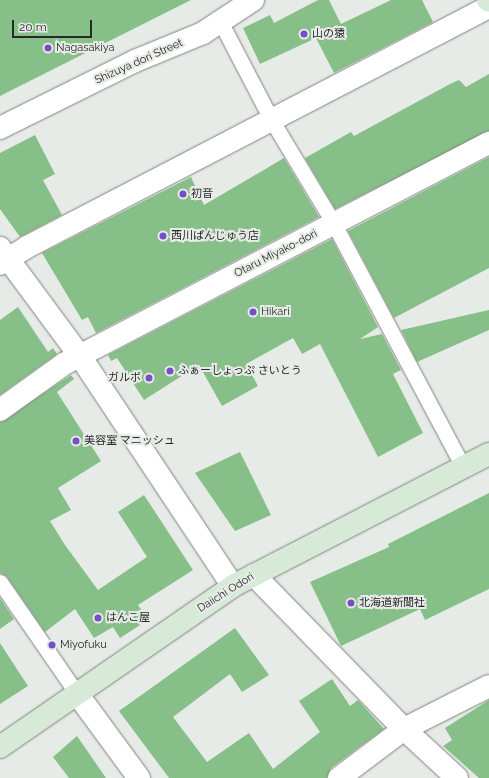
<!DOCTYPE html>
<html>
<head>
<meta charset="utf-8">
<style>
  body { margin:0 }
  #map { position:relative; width:489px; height:778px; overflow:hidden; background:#e7ebe7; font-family:Raleway,"Noto Sans JP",sans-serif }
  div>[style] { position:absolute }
  .building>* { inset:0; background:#86bf87 }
  .roads { filter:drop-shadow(0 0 1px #808480) drop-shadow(0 0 1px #808480) }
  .lane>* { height:15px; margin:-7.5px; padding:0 7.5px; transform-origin:7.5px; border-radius:7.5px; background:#fff }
  .street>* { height:22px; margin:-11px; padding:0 11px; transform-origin:11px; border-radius:11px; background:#fff }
  .secondary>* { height:22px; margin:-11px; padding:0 11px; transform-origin:11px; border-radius:11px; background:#d7ead8 }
  .dots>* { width:11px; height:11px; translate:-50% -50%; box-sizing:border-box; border:2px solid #e7ebe7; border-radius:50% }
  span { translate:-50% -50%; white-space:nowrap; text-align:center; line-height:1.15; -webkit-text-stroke:4px #e7ebe7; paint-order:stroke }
  .poi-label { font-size:11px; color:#272927 }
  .left { translate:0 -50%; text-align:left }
  .right { translate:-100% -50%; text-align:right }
  .street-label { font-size:11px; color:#272927 }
  .scale { position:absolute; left:12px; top:20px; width:80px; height:18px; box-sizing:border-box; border:2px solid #272927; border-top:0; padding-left:5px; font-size:12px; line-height:14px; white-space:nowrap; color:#272927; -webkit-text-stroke:3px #e7ebe7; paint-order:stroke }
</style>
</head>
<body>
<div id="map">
  <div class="building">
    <div style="clip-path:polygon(0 0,191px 0,0 96px)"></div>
    <div style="clip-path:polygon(318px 0,329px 0,341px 24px,391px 0,422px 0,433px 22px,334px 73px,316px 38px,260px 64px,243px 28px,270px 15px,274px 23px)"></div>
    <div style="clip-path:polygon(489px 74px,489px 131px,335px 209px,305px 158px,351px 132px,354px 136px,450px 84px,459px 80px,466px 87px)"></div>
    <div style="clip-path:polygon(35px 135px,55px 174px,43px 180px,62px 215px,20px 237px,0 209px,0 153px)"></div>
    <div style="clip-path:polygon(489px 157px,489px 268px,394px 318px,348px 231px)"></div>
    <div style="clip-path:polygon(284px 158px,319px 217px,96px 333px,88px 317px,82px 320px,42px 253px,191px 177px,204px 205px)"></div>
    <div style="clip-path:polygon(332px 239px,378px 327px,360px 339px,382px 334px,401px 370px,393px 374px,423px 433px,378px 457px,320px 344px,302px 354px,293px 338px,246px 364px,258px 386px,222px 406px,199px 365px,144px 400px,117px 358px,111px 361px,108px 355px)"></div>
    <div style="clip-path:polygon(18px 307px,48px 352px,53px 348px,57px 354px,0 395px,0 320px)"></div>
    <div style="clip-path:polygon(489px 310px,489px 330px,417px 362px,401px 330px)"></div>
    <div style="clip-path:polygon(71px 375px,74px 379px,57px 392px,101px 461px,58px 488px,71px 510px,50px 521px,65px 545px,98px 590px,147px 557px,118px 512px,144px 495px,193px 570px,138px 605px,148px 620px,120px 638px,113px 627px,94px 638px,75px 609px,45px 632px,7px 577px,0 573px,0 422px)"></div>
    <div style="clip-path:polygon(240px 452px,271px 515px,235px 531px,195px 473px)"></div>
    <div style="clip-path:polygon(489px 493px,489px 589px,425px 620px,420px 609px,341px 646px,310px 582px,389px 547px,388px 544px)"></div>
    <div style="clip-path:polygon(0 598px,14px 619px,0 629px)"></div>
    <div style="clip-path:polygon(235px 628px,269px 675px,242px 692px,230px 674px,173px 717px,207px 762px,249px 733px,273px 769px,320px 732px,299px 701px,332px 679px,350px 706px,358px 700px,384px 729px,331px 768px,327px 778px,169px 778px,119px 711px)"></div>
    <div style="clip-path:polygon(0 643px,28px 686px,0 704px)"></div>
    <div style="clip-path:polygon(489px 700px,489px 778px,479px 778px,443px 746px,452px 740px,445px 728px)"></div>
    <div style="clip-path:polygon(77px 736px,106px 778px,69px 778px,53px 757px)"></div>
  </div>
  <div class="roads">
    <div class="lane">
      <div style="left:220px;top:21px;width:110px;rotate:62.5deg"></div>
      <div style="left:271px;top:119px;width:122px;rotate:59deg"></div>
      <div style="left:334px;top:224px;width:275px;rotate:62deg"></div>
      <div style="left:0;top:582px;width:137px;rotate:55.4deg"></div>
    </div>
    <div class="street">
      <div style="left:0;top:128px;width:151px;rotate:-26.4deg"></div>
      <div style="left:135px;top:61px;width:74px;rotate:-22.4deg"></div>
      <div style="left:203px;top:33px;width:60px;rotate:-33.4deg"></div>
      <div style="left:0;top:248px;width:134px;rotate:53.5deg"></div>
      <div style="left:80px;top:356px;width:276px;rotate:56.4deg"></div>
      <div style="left:0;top:264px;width:32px;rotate:-32deg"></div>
      <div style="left:27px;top:247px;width:521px;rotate:-27.45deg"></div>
      <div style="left:0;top:410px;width:79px;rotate:-35.7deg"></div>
      <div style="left:64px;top:364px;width:479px;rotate:-27.5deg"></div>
      <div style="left:254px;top:575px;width:215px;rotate:45.8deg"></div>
      <div style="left:404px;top:729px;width:72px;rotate:42.8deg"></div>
      <div style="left:78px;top:695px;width:103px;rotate:53.7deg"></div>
      <div style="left:339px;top:778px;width:81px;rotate:-37deg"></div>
      <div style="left:404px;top:729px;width:95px;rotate:-26.8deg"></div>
    </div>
    <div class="secondary">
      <div style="left:488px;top:0;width:1px;rotate:45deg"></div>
      <div style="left:0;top:747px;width:283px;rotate:-34.6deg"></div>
      <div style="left:233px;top:586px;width:288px;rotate:-27.3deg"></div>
    </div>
  </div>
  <div class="dots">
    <div style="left:304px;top:34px;background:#764ec7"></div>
    <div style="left:48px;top:48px;background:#764ec7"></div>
    <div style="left:183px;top:194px;background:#764ec7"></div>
    <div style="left:163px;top:236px;background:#764ec7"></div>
    <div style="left:253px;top:312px;background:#764ec7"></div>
    <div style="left:170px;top:371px;background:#764ec7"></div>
    <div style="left:149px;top:378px;background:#764ec7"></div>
    <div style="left:76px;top:441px;background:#764ec7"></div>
    <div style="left:351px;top:603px;background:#764ec7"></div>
    <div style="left:98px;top:618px;background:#764ec7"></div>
    <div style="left:52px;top:645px;background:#764ec7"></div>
  </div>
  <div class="poi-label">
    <span class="left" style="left:312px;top:34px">山の猿</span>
    <span class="left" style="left:56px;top:48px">Nagasakiya</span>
    <span class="left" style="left:191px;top:194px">初音</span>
    <span class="left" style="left:171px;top:236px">西川ぱんじゅう店</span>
    <span class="left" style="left:261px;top:312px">Hikari</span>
    <span class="left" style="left:178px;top:371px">ふぁーしょっぷ さいとう</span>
    <span class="right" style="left:141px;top:378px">ガルボ</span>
    <span class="left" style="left:84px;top:441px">美容室 マニッシュ</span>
    <span class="left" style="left:359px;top:603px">北海道新聞社</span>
    <span class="left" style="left:106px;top:618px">はんこ屋</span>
    <span class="left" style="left:60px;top:645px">Miyofuku</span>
  </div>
  <div class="street-label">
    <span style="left:139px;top:62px;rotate:-24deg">Shizuya dori Street</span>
    <span style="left:276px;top:254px;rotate:-27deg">Otaru Miyako-dori</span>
    <span style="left:226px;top:593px;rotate:-32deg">Daiichi Odori</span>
  </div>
  <div class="scale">20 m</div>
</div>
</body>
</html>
